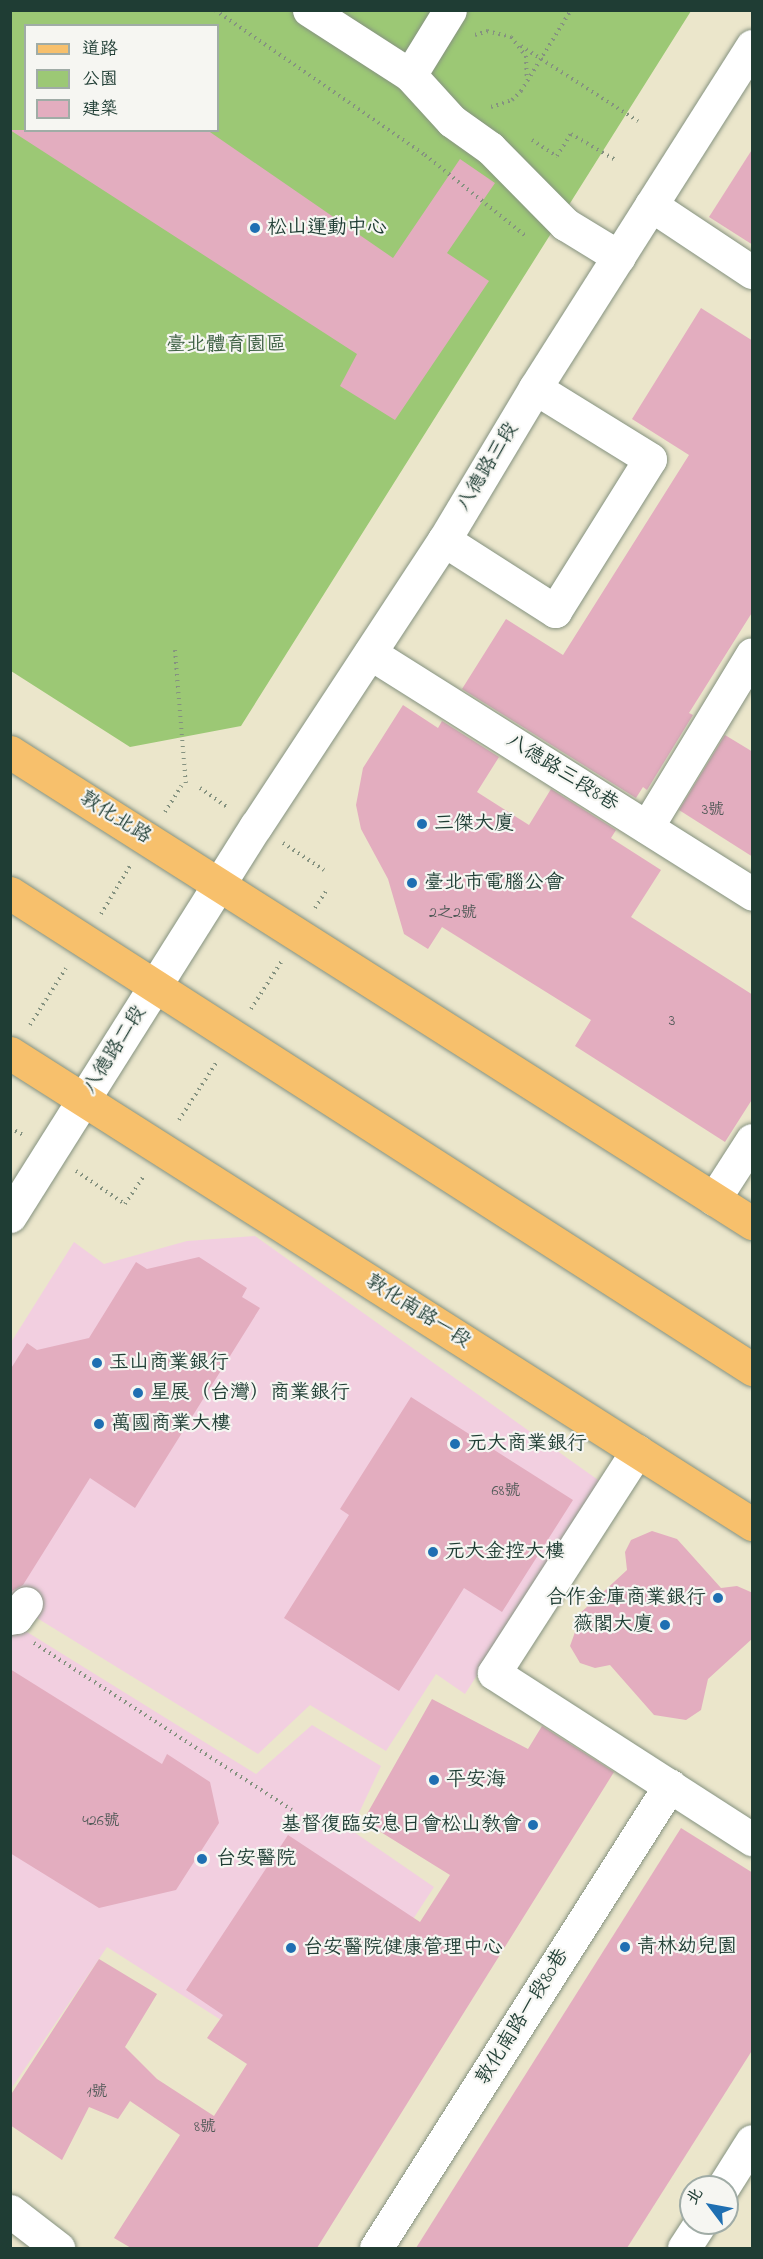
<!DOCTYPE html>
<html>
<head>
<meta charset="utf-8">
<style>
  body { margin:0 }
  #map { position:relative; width:763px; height:2259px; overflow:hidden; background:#ebe6cb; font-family:"Indie Flower","LXGW WenKai TC",sans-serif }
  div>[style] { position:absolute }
  .built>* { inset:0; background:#f2cfe0 }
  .green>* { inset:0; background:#9cc875 }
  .building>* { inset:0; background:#e3adbf }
  .path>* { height:4px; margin-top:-2px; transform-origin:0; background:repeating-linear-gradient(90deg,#859280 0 1.5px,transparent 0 6px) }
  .roads { filter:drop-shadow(0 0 2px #859280) drop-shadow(0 0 2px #859280) }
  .minor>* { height:33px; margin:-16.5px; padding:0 16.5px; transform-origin:16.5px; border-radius:16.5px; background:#fff }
  .major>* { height:33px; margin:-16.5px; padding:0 16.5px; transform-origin:16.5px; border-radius:16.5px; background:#f7c06c }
  .dots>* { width:16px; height:16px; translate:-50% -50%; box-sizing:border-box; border:3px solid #f6f6f2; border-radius:50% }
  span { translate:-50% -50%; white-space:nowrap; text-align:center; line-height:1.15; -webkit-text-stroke:4.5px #f6f6f2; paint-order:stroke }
  .number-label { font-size:16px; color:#505957 }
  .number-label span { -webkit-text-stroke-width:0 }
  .poi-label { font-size:20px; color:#1f3d34 }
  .left { translate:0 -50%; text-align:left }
  .right { translate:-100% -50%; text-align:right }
  .park-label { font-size:20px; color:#3e6044 }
  .street-label { font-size:20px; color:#1f3d34 }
  .frame { position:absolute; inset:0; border:12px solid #1f3d34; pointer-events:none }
  .legend { position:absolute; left:24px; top:24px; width:195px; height:108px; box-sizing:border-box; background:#f6f6f2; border:2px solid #a0aca6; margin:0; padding:8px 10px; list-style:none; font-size:18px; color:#1f3d34 }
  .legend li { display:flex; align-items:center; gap:12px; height:30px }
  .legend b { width:30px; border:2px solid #a0aca6 }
  .north { position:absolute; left:679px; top:2175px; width:60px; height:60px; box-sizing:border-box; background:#f6f6f2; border:2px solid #a0aca6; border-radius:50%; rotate:302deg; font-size:16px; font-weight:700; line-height:24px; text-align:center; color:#1f3d34 }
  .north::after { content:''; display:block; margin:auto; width:21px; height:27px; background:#1f6fb2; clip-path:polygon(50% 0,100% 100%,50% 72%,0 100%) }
</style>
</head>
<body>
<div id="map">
  <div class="built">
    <div style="clip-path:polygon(255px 1236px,601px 1482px,465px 1694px,436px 1674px,386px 1751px,310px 1705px,258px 1754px,11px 1602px,10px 1344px,74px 1242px,104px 1264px,187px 1241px)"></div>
    <div style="clip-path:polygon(11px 1622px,256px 1774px,312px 1725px,381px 1766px,351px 1830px,434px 1887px,310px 2077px,107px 1947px,11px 2089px)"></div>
  </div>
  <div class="green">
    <div style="clip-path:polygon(evenodd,10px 11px,691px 11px,241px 726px,130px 747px,11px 671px,10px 11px,26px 26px,218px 26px,218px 130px,26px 130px,26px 26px)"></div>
  </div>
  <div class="building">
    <div style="clip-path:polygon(10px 130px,207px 130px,393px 258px,460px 159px,495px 183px,447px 253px,489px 281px,395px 420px,340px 386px,357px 354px)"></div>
    <div style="clip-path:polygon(753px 148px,753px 245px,709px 217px)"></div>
    <div style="clip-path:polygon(701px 308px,753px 341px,753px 611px,689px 713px,693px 715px,647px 790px,643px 787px,636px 798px,462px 689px,506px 619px,563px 655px,689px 455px,632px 419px)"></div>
    <div style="clip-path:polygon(403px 705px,438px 728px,442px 721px,499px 757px,477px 792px,529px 825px,551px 789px,616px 830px,611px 838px,661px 870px,631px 917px,753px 995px,753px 1098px,725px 1142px,575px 1046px,591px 1020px,442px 927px,428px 949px,404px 934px,388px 879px,361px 829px,356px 805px,363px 768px)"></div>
    <div style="clip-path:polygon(725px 735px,753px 752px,753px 857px,679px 810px)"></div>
    <div style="clip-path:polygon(199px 1257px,247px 1288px,242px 1297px,260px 1308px,135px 1508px,90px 1478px,23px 1585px,10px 1592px,10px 1370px,27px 1343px,37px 1350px,89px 1338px,136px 1262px,147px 1269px)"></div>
    <div style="clip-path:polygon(411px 1397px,573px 1500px,502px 1612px,464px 1588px,399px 1691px,284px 1618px,349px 1515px,340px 1509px)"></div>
    <div style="clip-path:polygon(652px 1531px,677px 1539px,721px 1588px,737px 1586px,753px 1593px,753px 1638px,708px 1679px,701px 1710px,686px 1720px,654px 1715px,610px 1665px,595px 1668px,580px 1663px,570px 1646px,579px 1621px,576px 1617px,627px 1570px,625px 1552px,631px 1540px)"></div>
    <div style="clip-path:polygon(10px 1669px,162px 1764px,167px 1754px,210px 1782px,219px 1823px,176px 1890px,99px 1908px,10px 1853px)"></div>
    <div style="clip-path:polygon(432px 1699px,528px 1749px,542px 1726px,614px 1772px,317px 2248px,131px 2248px,114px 2238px,180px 2135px,130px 2101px,118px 2119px,89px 2107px,62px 2160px,10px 2125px,10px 2096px,99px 1959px,157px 1994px,125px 2047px,157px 2079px,214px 2116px,247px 2064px,207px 2038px,223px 2015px,186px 1990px,288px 1835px,420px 1922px,450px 1875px,363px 1821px)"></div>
    <div style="clip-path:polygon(681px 1828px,753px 1873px,753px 2049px,627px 2248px,416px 2248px)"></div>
  </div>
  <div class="path">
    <div style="left:215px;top:10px;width:255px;rotate:34.6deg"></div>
    <div style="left:425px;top:155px;width:131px;rotate:38.8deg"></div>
    <div style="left:475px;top:35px;width:13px;rotate:-18deg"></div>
    <div style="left:487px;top:31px;width:25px;rotate:14deg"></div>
    <div style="left:511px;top:37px;width:24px;rotate:52deg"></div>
    <div style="left:526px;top:56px;width:24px;rotate:88deg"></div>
    <div style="left:521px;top:46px;width:139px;rotate:32.7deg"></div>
    <div style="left:491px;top:107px;width:22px;rotate:-18deg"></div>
    <div style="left:512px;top:100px;width:13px;rotate:-45deg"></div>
    <div style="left:521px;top:91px;width:95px;rotate:-58.3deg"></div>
    <div style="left:532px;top:140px;width:30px;rotate:33deg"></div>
    <div style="left:557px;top:156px;width:26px;rotate:-58deg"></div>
    <div style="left:571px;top:134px;width:50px;rotate:30.2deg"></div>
    <div style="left:175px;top:650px;width:137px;rotate:85.4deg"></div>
    <div style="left:200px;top:788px;width:35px;rotate:35deg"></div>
    <div style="left:165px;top:812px;width:31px;rotate:-58deg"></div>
    <div style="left:283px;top:843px;width:49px;rotate:33.4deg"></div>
    <div style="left:315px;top:908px;width:20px;rotate:-57deg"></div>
    <div style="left:101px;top:914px;width:56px;rotate:-58.9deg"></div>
    <div style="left:251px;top:1009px;width:56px;rotate:-57.4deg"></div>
    <div style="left:30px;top:1025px;width:67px;rotate:-57.7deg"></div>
    <div style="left:179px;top:1120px;width:68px;rotate:-57deg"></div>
    <div style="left:10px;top:1128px;width:15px;rotate:28deg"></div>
    <div style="left:76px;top:1171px;width:59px;rotate:34deg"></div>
    <div style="left:125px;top:1204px;width:32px;rotate:-56deg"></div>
    <div style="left:34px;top:1643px;width:307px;rotate:32.9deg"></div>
  </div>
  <div class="roads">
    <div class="minor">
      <div style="left:309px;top:10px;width:120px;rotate:32.8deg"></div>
      <div style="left:410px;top:75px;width:62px;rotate:47.6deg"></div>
      <div style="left:452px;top:121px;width:47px;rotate:35.4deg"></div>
      <div style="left:490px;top:148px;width:107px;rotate:45.4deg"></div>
      <div style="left:565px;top:224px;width:63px;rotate:31.4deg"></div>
      <div style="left:410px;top:75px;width:76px;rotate:-58.4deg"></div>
      <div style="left:651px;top:205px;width:121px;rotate:33.6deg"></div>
      <div style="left:444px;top:540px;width:132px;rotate:32.6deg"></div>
      <div style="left:555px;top:611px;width:179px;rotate:-58deg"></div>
      <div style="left:650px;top:459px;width:135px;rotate:-148.3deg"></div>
      <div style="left:370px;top:653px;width:452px;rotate:32.2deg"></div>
      <div style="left:647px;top:827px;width:202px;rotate:-58.7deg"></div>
      <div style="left:714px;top:1199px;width:70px;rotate:-57.2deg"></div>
      <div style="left:10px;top:1216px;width:461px;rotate:-57.8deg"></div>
      <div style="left:256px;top:826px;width:342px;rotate:-56.7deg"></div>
      <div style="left:444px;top:540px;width:177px;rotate:-59.1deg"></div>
      <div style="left:535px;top:388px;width:405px;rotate:-57.6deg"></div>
      <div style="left:637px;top:1451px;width:264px;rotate:122.8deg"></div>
      <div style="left:494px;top:1673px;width:307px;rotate:32.8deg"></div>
      <div style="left:10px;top:1618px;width:6px;rotate:-9deg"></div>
      <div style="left:16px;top:1617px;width:17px;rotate:-54deg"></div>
      <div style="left:723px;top:2187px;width:54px;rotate:-57.8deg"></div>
      <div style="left:10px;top:2211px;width:61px;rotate:37.6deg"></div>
      <div style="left:376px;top:2248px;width:548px;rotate:-57.58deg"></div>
      <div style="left:684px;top:2248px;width:30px;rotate:-57deg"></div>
    </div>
    <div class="major">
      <div style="left:10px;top:752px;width:879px;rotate:32.41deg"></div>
      <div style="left:10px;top:893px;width:882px;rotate:32.68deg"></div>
      <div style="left:10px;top:1053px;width:879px;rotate:32.41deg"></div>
    </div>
  </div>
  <div class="dots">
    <div style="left:255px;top:228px;background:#1f6fb2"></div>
    <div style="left:422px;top:824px;background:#1f6fb2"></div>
    <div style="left:412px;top:883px;background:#1f6fb2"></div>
    <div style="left:97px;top:1363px;background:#1f6fb2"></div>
    <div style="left:138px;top:1393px;background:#1f6fb2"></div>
    <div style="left:99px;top:1424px;background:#1f6fb2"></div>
    <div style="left:455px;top:1444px;background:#1f6fb2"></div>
    <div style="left:433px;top:1552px;background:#1f6fb2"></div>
    <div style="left:718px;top:1598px;background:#1f6fb2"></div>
    <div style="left:665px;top:1625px;background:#1f6fb2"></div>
    <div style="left:434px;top:1780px;background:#1f6fb2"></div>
    <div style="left:533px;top:1825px;background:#1f6fb2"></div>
    <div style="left:202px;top:1859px;background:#1f6fb2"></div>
    <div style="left:625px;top:1947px;background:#1f6fb2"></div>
    <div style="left:291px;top:1948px;background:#1f6fb2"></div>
  </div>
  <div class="number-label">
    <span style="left:713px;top:810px">3號</span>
    <span style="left:453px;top:913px">2之2號</span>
    <span style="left:672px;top:1021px">3</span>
    <span style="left:506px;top:1491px">68號</span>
    <span style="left:101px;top:1821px">426號</span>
    <span style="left:97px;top:2092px">1號</span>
    <span style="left:205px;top:2127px">8號</span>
  </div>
  <div class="poi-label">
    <span class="left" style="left:267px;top:228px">松山運動中心</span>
    <span class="left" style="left:434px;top:824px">三傑大廈</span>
    <span class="left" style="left:424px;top:883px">臺北市電腦公會</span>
    <span class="left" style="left:109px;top:1363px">玉山商業銀行</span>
    <span class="left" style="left:150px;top:1393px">星展（台灣）商業銀行</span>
    <span class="left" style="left:111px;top:1424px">萬國商業大樓</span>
    <span class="left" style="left:467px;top:1444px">元大商業銀行</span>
    <span class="left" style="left:445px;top:1552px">元大金控大樓</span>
    <span class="right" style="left:706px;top:1598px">合作金庫商業銀行</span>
    <span class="right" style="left:653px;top:1625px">薇閣大廈</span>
    <span class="left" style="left:446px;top:1780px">平安海</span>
    <span class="right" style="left:521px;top:1825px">基督復臨安息日會松山教會</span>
    <span class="left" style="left:216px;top:1859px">台安醫院</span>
    <span class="left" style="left:637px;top:1947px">青林幼兒園</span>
    <span class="left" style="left:303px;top:1948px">台安醫院健康管理中心</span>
  </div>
  <div class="park-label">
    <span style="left:226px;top:345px">臺北體育園區</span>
  </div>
  <div class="street-label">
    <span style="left:488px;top:467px;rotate:-59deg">八德路三段</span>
    <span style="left:562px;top:773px;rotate:32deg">八德路三段8巷</span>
    <span style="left:115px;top:818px;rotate:32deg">敦化北路</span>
    <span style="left:115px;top:1050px;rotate:-58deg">八德路二段</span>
    <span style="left:418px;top:1312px;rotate:32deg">敦化南路一段</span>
    <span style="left:523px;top:2017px;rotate:-58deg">敦化南路一段80巷</span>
  </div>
  <div class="frame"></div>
  <ul class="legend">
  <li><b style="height:8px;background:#f7c06c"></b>道路</li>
  <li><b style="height:16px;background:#9cc875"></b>公園</li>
  <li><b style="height:16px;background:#e3adbf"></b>建築</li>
  </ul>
  <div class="north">北</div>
</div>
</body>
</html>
